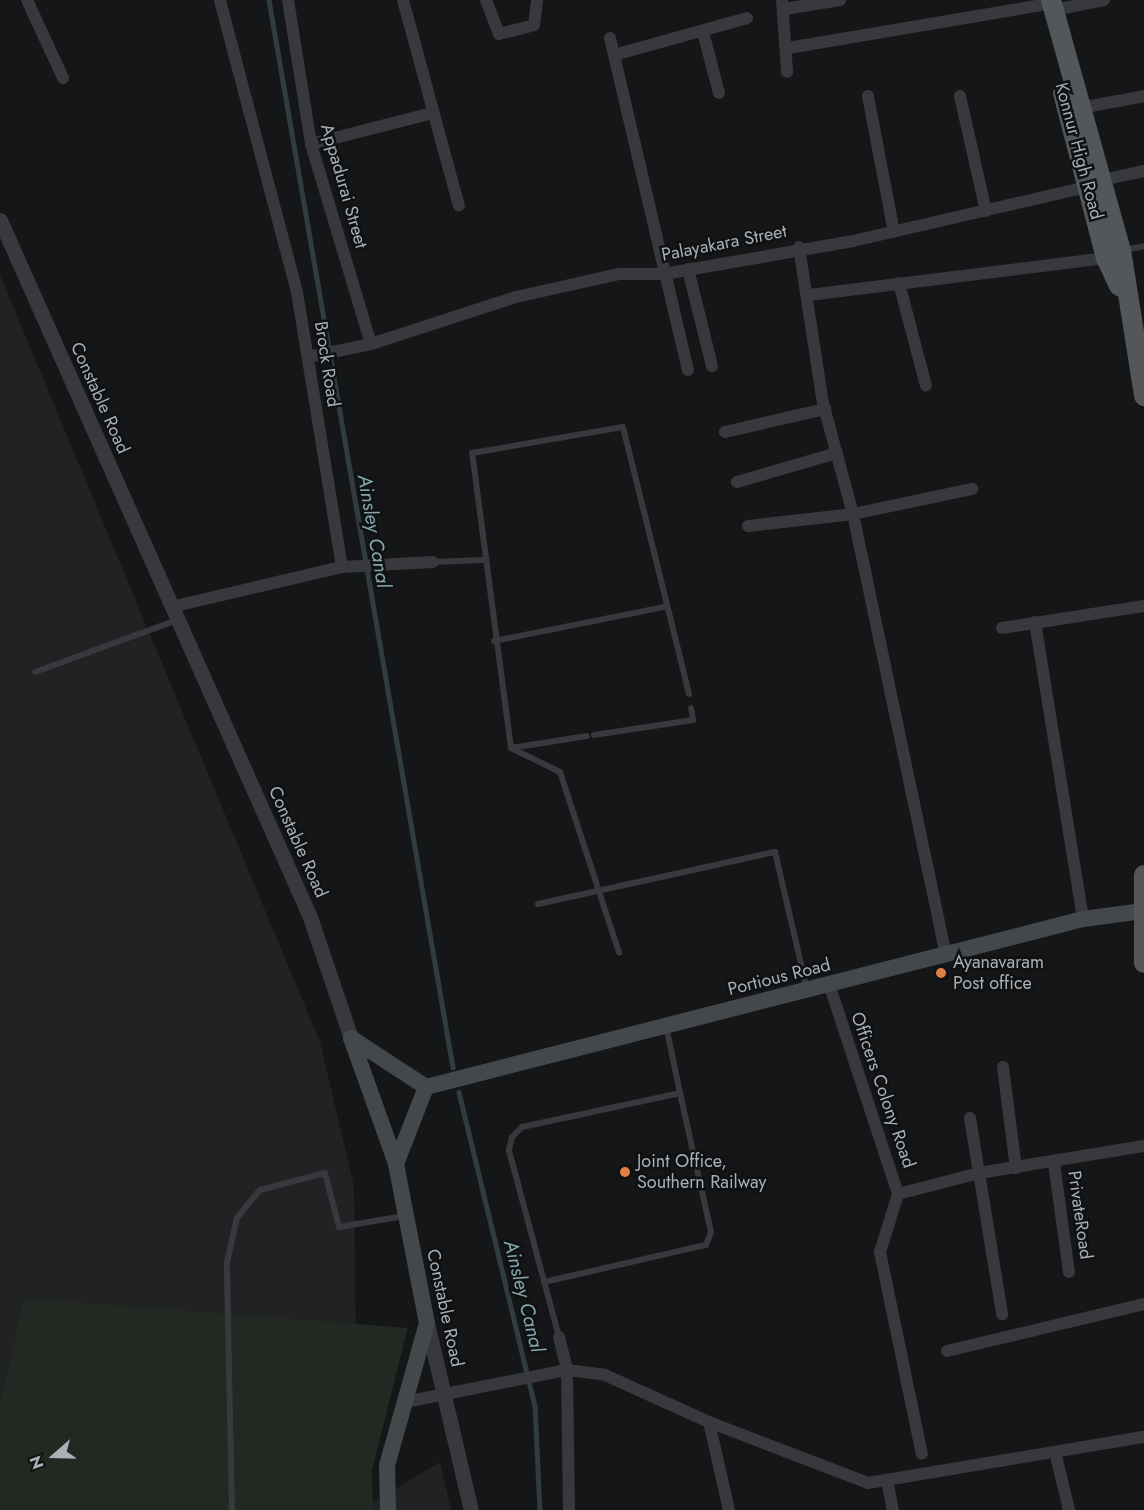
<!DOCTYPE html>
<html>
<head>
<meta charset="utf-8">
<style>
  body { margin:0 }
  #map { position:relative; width:1144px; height:1510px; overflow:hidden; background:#151617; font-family:Jost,sans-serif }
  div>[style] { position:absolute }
  .built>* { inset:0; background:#212224 }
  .green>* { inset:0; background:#232922 }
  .stream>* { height:4.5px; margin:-2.25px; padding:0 2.25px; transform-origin:2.25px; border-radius:2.25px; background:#303c3f }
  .service>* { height:6px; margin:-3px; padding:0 3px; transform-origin:3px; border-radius:3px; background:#37393c }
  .minor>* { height:12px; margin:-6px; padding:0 6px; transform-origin:6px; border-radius:6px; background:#37393c }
  .tertiary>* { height:15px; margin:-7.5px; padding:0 7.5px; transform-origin:7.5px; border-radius:7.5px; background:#37393c }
  .secondary>* { height:16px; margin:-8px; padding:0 8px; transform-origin:8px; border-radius:8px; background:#45484b }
  .primary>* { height:20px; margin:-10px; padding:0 10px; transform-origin:10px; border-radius:10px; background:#53575a }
  .dots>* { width:16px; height:16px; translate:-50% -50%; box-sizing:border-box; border:3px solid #101112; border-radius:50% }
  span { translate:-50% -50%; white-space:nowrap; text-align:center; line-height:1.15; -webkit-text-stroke:5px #101112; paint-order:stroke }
  .street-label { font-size:18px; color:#a9b0b6 }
  .poi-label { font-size:18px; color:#a9b0b6 }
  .left { translate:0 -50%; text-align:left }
  .water-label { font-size:20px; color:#83a6ad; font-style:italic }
  .north { position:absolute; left:24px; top:1426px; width:60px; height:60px; -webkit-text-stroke:4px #101112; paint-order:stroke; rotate:250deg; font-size:16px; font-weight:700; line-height:24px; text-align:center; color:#a9b0b6 }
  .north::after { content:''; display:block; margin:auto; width:21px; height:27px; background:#a9b0b6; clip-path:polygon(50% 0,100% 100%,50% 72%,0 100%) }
</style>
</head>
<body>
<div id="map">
  <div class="built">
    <div style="clip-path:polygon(0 275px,320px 1042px,354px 1186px,358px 1510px,0 1510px)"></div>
    <div style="clip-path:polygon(440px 1462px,451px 1510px,360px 1510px)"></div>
  </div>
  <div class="green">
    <div style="clip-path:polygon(24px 1298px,408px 1328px,372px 1470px,373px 1510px,0 1510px,0 1406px)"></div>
  </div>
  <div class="stream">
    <div style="left:269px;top:0;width:1083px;rotate:80.22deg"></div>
    <div style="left:459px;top:1092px;width:322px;rotate:76.4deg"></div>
    <div style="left:535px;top:1405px;width:105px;rotate:87.3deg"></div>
  </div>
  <div class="service">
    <div style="left:1124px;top:250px;width:20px;rotate:-11deg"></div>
    <div style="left:433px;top:562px;width:49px;rotate:-2.3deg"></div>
    <div style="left:494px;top:641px;width:173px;rotate:-11.3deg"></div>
    <div style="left:35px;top:672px;width:151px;rotate:-20.1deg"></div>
    <div style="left:594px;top:735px;width:100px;rotate:-8.6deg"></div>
    <div style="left:693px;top:720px;width:12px;rotate:-99deg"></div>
    <div style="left:511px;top:748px;width:298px;rotate:-97.5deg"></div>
    <div style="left:472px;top:453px;width:153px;rotate:-9.8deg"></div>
    <div style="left:623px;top:427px;width:275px;rotate:76.1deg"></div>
    <div style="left:511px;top:748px;width:55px;rotate:26.1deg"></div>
    <div style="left:560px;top:772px;width:190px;rotate:71.9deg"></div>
    <div style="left:511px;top:748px;width:77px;rotate:-9deg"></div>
    <div style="left:538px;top:904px;width:243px;rotate:-12.4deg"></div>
    <div style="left:775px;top:852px;width:141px;rotate:76.9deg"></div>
    <div style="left:544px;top:1282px;width:166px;rotate:-12.9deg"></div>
    <div style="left:706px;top:1245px;width:14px;rotate:-69deg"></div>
    <div style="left:711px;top:1232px;width:142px;rotate:-102.6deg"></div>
    <div style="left:559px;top:1337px;width:194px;rotate:-105deg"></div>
    <div style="left:509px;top:1150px;width:13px;rotate:-77deg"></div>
    <div style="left:512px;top:1137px;width:14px;rotate:-45deg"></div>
    <div style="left:522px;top:1127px;width:162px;rotate:-12.1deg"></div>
    <div style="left:680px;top:1093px;width:68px;rotate:-101.8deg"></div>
    <div style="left:232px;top:1510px;width:248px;rotate:-91.2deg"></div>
    <div style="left:227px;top:1262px;width:45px;rotate:-77.2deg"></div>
    <div style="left:237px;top:1218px;width:36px;rotate:-51deg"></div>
    <div style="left:260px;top:1190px;width:67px;rotate:-14.7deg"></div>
    <div style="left:325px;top:1173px;width:56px;rotate:75.5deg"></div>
    <div style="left:339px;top:1227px;width:66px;rotate:-9.6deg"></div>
  </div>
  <div class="minor">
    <div style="left:27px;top:0;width:86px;rotate:65.2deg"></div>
    <div style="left:288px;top:0;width:146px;rotate:80.9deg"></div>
    <div style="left:311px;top:144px;width:209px;rotate:73.3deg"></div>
    <div style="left:403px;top:0;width:213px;rotate:74.8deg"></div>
    <div style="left:486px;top:0;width:36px;rotate:69deg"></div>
    <div style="left:499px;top:34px;width:36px;rotate:-14deg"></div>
    <div style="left:534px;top:25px;width:25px;rotate:-83deg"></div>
    <div style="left:782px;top:0;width:72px;rotate:86deg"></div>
    <div style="left:784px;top:9px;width:57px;rotate:-9.1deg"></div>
    <div style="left:1054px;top:10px;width:51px;rotate:-11.3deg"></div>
    <div style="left:703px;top:32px;width:63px;rotate:75.3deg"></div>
    <div style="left:610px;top:38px;width:341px;rotate:76.8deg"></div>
    <div style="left:788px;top:48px;width:257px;rotate:-9.6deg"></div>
    <div style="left:614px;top:55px;width:138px;rotate:-15.5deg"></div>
    <div style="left:868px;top:96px;width:138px;rotate:79.2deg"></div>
    <div style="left:960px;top:96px;width:118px;rotate:77.3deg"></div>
    <div style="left:1080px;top:108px;width:65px;rotate:-10.6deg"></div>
    <div style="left:311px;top:144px;width:126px;rotate:-14.3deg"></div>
    <div style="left:1102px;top:180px;width:43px;rotate:-12.1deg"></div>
    <div style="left:799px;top:247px;width:158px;rotate:81.3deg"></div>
    <div style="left:823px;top:403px;width:115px;rotate:74.9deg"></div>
    <div style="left:853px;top:514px;width:450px;rotate:78.1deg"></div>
    <div style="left:688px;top:269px;width:100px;rotate:76.1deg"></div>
    <div style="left:899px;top:283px;width:106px;rotate:75.3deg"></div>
    <div style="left:809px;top:295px;width:299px;rotate:-7.1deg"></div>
    <div style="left:308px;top:357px;width:64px;rotate:-11.7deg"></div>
    <div style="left:371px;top:344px;width:152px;rotate:-18deg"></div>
    <div style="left:516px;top:297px;width:106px;rotate:-12.6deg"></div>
    <div style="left:619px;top:274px;width:45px"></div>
    <div style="left:664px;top:274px;width:192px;rotate:-9.9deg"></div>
    <div style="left:853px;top:241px;width:239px;rotate:-13deg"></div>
    <div style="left:725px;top:432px;width:103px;rotate:-13deg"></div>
    <div style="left:737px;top:482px;width:104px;rotate:-16.2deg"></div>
    <div style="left:748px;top:526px;width:106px;rotate:-6.5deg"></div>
    <div style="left:853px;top:514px;width:122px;rotate:-11.9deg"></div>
    <div style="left:342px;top:567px;width:91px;rotate:-3.1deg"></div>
    <div style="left:171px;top:607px;width:176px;rotate:-13.2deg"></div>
    <div style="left:342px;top:567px;width:279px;rotate:-99.3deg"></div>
    <div style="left:297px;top:292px;width:302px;rotate:-104.8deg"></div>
    <div style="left:1035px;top:622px;width:301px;rotate:80.8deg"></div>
    <div style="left:1002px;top:628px;width:144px;rotate:-8.8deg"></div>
    <div style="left:829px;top:984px;width:221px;rotate:71.8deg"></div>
    <div style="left:898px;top:1194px;width:61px;rotate:107.2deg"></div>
    <div style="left:880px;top:1252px;width:206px;rotate:78.3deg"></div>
    <div style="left:1003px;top:1067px;width:102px;rotate:82.7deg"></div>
    <div style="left:970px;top:1118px;width:199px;rotate:80.7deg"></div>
    <div style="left:1054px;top:1163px;width:110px;rotate:82.2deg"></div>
    <div style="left:898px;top:1194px;width:84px;rotate:-14.5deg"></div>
    <div style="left:979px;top:1173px;width:167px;rotate:-9.3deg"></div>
    <div style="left:559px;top:1337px;width:34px;rotate:76deg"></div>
    <div style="left:567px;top:1370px;width:140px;rotate:89.2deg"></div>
    <div style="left:947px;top:1351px;width:203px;rotate:-13.4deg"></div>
    <div style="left:405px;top:1402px;width:165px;rotate:-11.2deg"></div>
    <div style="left:567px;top:1370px;width:38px;rotate:7deg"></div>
    <div style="left:605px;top:1375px;width:114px;rotate:24.3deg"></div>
    <div style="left:709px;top:1422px;width:170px;rotate:21deg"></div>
    <div style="left:868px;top:1483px;width:280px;rotate:-9.5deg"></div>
    <div style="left:709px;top:1422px;width:90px;rotate:77.2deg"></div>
    <div style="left:1055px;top:1452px;width:60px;rotate:76.4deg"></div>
    <div style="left:887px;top:1480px;width:31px;rotate:79deg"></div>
  </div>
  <div class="tertiary">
    <div style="left:0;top:220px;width:763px;rotate:66.02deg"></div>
    <div style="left:310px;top:917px;width:128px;rotate:71.3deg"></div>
    <div style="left:427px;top:1323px;width:192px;rotate:76.8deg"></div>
  </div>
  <div class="secondary">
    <div style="left:351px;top:1038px;width:90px;rotate:33.2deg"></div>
    <div style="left:426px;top:1087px;width:678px;rotate:-14.34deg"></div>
    <div style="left:1083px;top:919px;width:61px;rotate:-7.6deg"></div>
    <div style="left:351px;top:1038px;width:134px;rotate:70.3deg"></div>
    <div style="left:396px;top:1164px;width:162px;rotate:79deg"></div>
    <div style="left:427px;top:1323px;width:148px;rotate:105.7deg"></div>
    <div style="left:387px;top:1465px;width:45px;rotate:88.7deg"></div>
    <div style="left:396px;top:1164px;width:83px;rotate:-68.7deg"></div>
  </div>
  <div class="primary">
    <div style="left:1051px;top:0;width:260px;rotate:74.4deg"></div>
    <div style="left:1121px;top:250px;width:148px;rotate:81deg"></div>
    <div style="left:1063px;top:93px;width:171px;rotate:75.4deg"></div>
    <div style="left:1106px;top:258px;width:31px;rotate:65deg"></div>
    <div style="left:1144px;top:875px;width:88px;rotate:90deg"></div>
  </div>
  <div class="dots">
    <div style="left:941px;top:973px;background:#e07f44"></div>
    <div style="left:625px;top:1172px;background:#e07f44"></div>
  </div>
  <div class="street-label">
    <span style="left:1079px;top:151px;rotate:75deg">Konnur High Road</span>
    <span style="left:344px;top:186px;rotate:74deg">Appadurai Street</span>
    <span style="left:724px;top:243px;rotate:-11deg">Palayakara Street</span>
    <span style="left:327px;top:364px;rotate:81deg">Brock Road</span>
    <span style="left:100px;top:398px;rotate:66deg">Constable Road</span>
    <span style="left:298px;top:842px;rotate:66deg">Constable Road</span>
    <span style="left:779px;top:977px;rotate:-14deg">Portious Road</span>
    <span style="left:883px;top:1090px;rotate:71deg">Officers Colony Road</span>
    <span style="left:1080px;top:1215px;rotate:82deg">PrivateRoad</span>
    <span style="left:445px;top:1308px;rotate:78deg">Constable Road</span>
  </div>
  <div class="poi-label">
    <span class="left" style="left:953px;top:973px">Ayanavaram<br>Post office</span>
    <span class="left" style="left:637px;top:1172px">Joint Office,<br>Southern Railway</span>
  </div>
  <div class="water-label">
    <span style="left:374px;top:531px;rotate:80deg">Ainsley Canal</span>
    <span style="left:524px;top:1296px;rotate:76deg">Ainsley Canal</span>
  </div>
  <div class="north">N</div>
</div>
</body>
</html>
